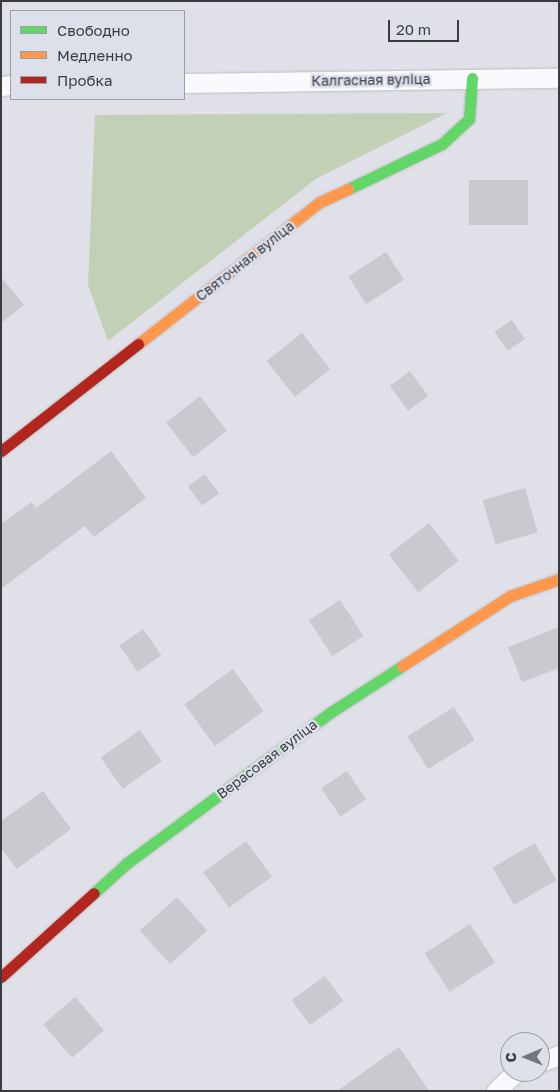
<!DOCTYPE html>
<html>
<head>
<meta charset="utf-8">
<style>
  body { margin:0 }
  #map { position:relative; width:560px; height:1092px; overflow:hidden; background:#e0e1e8; font-family:"Golos Text",sans-serif }
  div>[style] { position:absolute }
  .green>* { inset:0; background:#c2d0b5 }
  .building>* { inset:0; background:#c9cacf; transform-origin:0 0 }
  .roads { filter:drop-shadow(0 0 1px #bdbec3) drop-shadow(0 0 1px #bdbec3) }
  .street>* { height:19px; margin:-9.5px; padding:0 9.5px; transform-origin:9.5px; border-radius:9.5px; background:#fafafc }
  .fast>* { height:11px; margin:-5.5px; padding:0 5.5px; transform-origin:5.5px; border-radius:5.5px; background:#63d668 }
  .slow>* { height:11px; margin:-5.5px; padding:0 5.5px; transform-origin:5.5px; border-radius:5.5px; background:#ff974d }
  .jam>* { height:11px; margin:-5.5px; padding:0 5.5px; transform-origin:5.5px; border-radius:5.5px; background:#b3261e }
  span { translate:-50% -50%; white-space:nowrap; text-align:center; line-height:1.15; -webkit-text-stroke:4.5px #dce0eb; paint-order:stroke }
  .street-label { font-size:14px; color:#3a3c40 }
  .frame { position:absolute; inset:0; border:2px solid #3a3c40; pointer-events:none }
  .legend { position:absolute; left:10px; top:10px; width:175px; height:90px; box-sizing:border-box; background:#dce0eb; border:1px solid #9b9ea7; margin:0; padding:6px 9px; list-style:none; font-size:15px; color:#3a3c40 }
  .legend li { display:flex; align-items:center; gap:10px; height:25px }
  .legend b { width:25px; border:1px solid #9b9ea7 }
  .north { position:absolute; left:500px; top:1032px; width:50px; height:50px; box-sizing:border-box; background:#dce0eb; border:1px solid #9b9ea7; border-radius:50%; rotate:269deg; font-size:14px; font-weight:700; line-height:20px; text-align:center; color:#3a3c40 }
  .north::after { content:''; display:block; margin:auto; width:18px; height:22px; background:#74767b; clip-path:polygon(50% 0,100% 100%,50% 72%,0 100%) }
  .scale { position:absolute; left:388px; top:20px; width:71px; height:22px; box-sizing:border-box; border:2px solid #3a3c40; border-top:0; padding-left:6px; font-size:15px; line-height:18px; white-space:nowrap; color:#3a3c40; -webkit-text-stroke:4px #dce0eb; paint-order:stroke }
</style>
</head>
<body>
<div id="map">
  <div class="green">
    <div style="clip-path:polygon(447px 113px,317px 178px,108px 341px,88px 285px,95px 115px)"></div>
  </div>
  <div class="building">
    <div style="left:528px;top:180px;width:45px;height:59px;rotate:90deg"></div>
    <div style="left:386px;top:252px;width:33px;height:45px;rotate:57deg"></div>
    <div style="clip-path:polygon(1px 277px,24px 305px,1px 323px)"></div>
    <div style="left:512px;top:320px;width:23px;height:21px;rotate:56deg"></div>
    <div style="left:302px;top:333px;width:46px;height:45px;rotate:52deg"></div>
    <div style="left:410px;top:371px;width:31px;height:25px;rotate:54deg"></div>
    <div style="left:200px;top:396px;width:44px;height:43px;rotate:52deg"></div>
    <div style="clip-path:polygon(111px 451px,146px 498px,94px 537px,85px 526px,1px 589px,1px 524px,32px 502px,36px 508px)"></div>
    <div style="left:205px;top:474px;width:24px;height:21px;rotate:54deg"></div>
    <div style="left:525px;top:488px;width:46px;height:44px;rotate:74deg"></div>
    <div style="left:429px;top:523px;width:48px;height:51px;rotate:52deg"></div>
    <div style="left:340px;top:600px;width:43px;height:37px;rotate:57deg"></div>
    <div style="clip-path:polygon(559px 627px,559px 668px,522px 682px,508px 647px)"></div>
    <div style="left:143px;top:629px;width:32px;height:29px;rotate:55deg"></div>
    <div style="left:233px;top:669px;width:52px;height:60px;rotate:54deg"></div>
    <div style="left:454px;top:707px;width:39px;height:55px;rotate:58deg"></div>
    <div style="left:140px;top:730px;width:38px;height:48px;rotate:55deg"></div>
    <div style="left:347px;top:771px;width:34px;height:31px;rotate:56deg"></div>
    <div style="clip-path:polygon(43px 791px,71px 829px,17px 869px,1px 848px,1px 821px)"></div>
    <div style="left:246px;top:841px;width:44px;height:53px;rotate:54deg"></div>
    <div style="left:535px;top:843px;width:43px;height:49px;rotate:60deg"></div>
    <div style="left:177px;top:897px;width:45px;height:50px;rotate:48deg"></div>
    <div style="left:470px;top:924px;width:46px;height:54px;rotate:57deg"></div>
    <div style="left:325px;top:976px;width:31px;height:41px;rotate:54deg"></div>
    <div style="left:75px;top:997px;width:44px;height:42px;rotate:49deg"></div>
    <div style="clip-path:polygon(399px 1047px,429px 1091px,337px 1091px)"></div>
  </div>
  <div class="roads">
    <div class="street">
      <div style="left:184px;top:83px;width:375px;rotate:-0.8deg"></div>
      <div style="left:1px;top:86px;width:10px;rotate:-6deg"></div>
      <div style="left:540px;top:1062px;width:20px;rotate:-20deg"></div>
      <div style="left:496px;top:1091px;width:28px;rotate:-44deg"></div>
    </div>
    <div class="fast">
      <div style="left:348px;top:189px;width:104px;rotate:-25.6deg"></div>
      <div style="left:442px;top:144px;width:37px;rotate:-43deg"></div>
      <div style="left:469px;top:119px;width:41px;rotate:-85.8deg"></div>
      <div style="left:94px;top:893px;width:45px;rotate:-42.3deg"></div>
      <div style="left:127px;top:863px;width:254px;rotate:-36.5deg"></div>
      <div style="left:331px;top:712px;width:85px;rotate:-32.9deg"></div>
    </div>
    <div class="slow">
      <div style="left:138px;top:344px;width:231px;rotate:-38deg"></div>
      <div style="left:320px;top:202px;width:31px;rotate:-25deg"></div>
      <div style="left:402px;top:666px;width:129px;rotate:-32.9deg"></div>
      <div style="left:510px;top:596px;width:52px;rotate:-19.1deg"></div>
    </div>
    <div class="jam">
      <div style="left:1px;top:451px;width:174px;rotate:-38deg"></div>
      <div style="left:1px;top:977px;width:125px;rotate:-42.1deg"></div>
    </div>
  </div>
  <div class="street-label">
    <span style="left:371px;top:80px;rotate:-1deg">Калгасная вуліца</span>
    <span style="left:245px;top:261px;rotate:-38deg">Святочная вуліца</span>
    <span style="left:267px;top:759px;rotate:-37deg">Верасовая вуліца</span>
  </div>
  <div class="frame"></div>
  <ul class="legend">
  <li><b style="height:6px;background:#63d668"></b>Свободно</li>
  <li><b style="height:6px;background:#ff974d"></b>Медленно</li>
  <li><b style="height:6px;background:#b3261e"></b>Пробка</li>
  </ul>
  <div class="north">С</div>
  <div class="scale">20 m</div>
</div>
</body>
</html>
